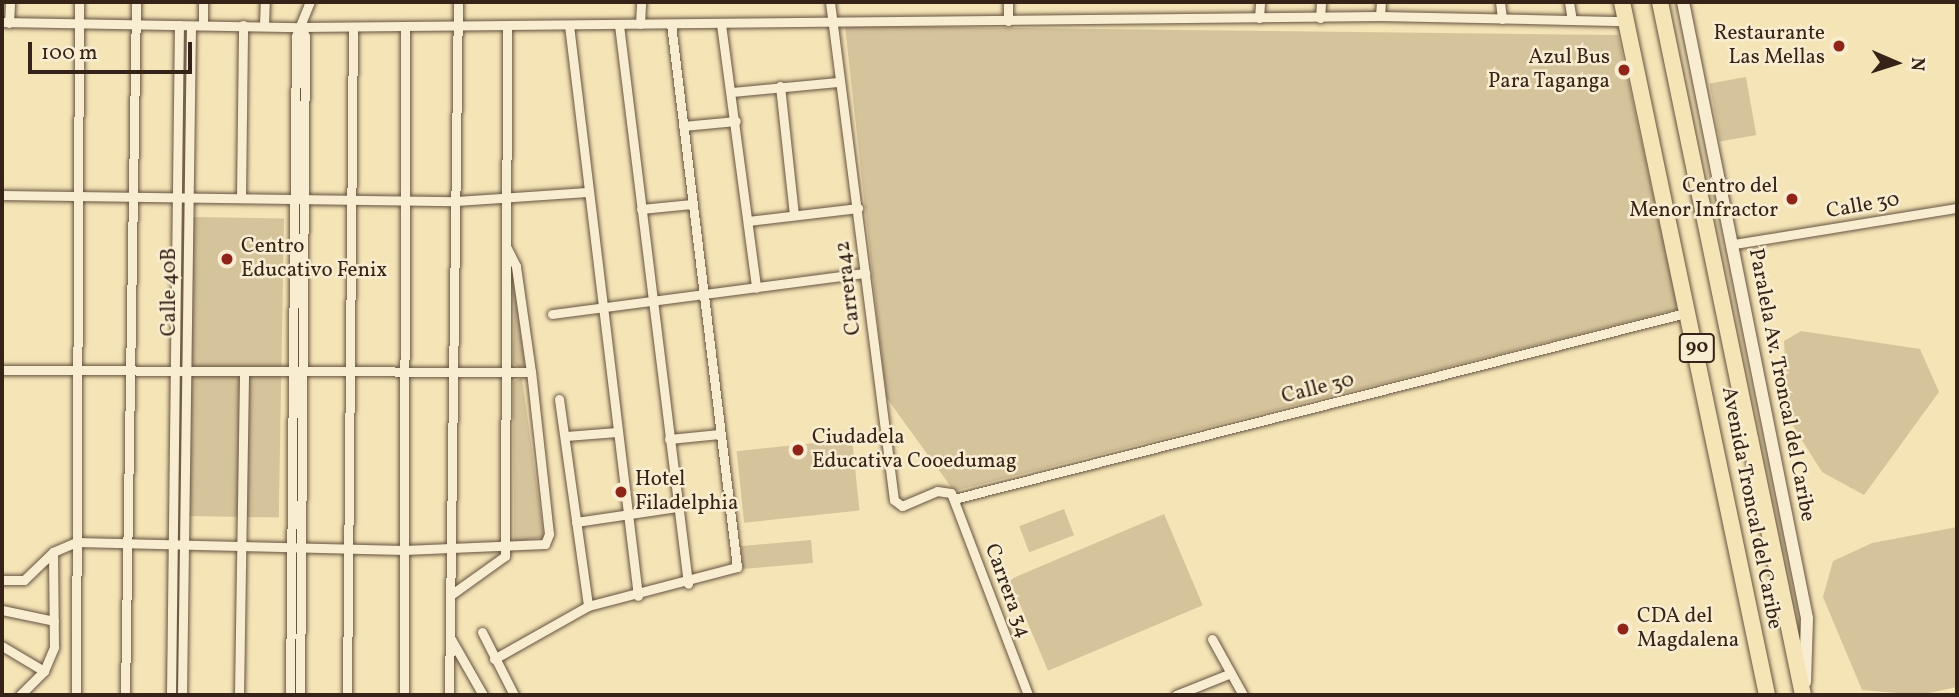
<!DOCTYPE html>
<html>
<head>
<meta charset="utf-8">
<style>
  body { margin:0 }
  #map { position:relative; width:1959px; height:697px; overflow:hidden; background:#f5e4b6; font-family:Vollkorn,serif }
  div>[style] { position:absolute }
  .green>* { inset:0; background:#d5c39b; transform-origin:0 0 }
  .roads { filter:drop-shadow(0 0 2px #665340) drop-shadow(0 0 2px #665340) }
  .minor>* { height:9px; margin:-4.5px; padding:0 4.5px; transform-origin:4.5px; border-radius:4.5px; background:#f8edd0 }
  .tertiary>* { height:12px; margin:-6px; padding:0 6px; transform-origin:6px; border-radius:6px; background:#f8edd0 }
  .trunk>* { height:16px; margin:-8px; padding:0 8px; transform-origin:8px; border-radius:8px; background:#f5e4b6 }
  .dots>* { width:19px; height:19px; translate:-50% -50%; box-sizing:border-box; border:4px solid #f8edd0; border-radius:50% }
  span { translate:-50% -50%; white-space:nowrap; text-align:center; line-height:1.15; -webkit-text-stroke:5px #f8edd0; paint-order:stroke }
  .shield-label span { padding:2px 5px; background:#f8edd0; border:2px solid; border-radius:5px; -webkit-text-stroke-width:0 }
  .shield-label { font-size:19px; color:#362318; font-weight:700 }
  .poi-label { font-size:21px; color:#362318 }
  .right { translate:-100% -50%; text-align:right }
  .left { translate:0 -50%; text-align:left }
  .street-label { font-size:21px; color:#362318 }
  .frame { position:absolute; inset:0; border:4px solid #362318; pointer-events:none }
  .north { position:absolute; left:1861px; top:28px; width:70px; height:70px; -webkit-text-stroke:5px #f8edd0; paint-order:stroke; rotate:93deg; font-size:19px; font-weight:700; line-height:28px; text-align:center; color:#362318 }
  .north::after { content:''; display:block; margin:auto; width:24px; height:32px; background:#362318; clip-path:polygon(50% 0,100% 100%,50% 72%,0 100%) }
  .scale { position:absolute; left:28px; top:42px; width:164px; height:32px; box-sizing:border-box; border:4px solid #362318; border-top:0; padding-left:9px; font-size:21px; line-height:24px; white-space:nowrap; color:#362318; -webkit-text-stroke:5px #f8edd0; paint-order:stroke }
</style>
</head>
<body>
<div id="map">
  <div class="green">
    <div style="clip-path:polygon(845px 26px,1618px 35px,1678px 309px,954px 491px,886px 397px)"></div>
    <div style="left:1746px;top:77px;width:59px;height:37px;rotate:80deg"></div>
    <div style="left:193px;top:217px;width:91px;height:299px;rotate:1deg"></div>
    <div style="clip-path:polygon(515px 292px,525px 364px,519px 368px,513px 363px)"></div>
    <div style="clip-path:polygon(1801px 331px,1920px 349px,1939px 392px,1864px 495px,1822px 472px,1788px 418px,1784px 341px)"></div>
    <div style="clip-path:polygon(522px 378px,544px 537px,514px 542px,513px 382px)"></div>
    <div style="left:852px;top:439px;width:72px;height:116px;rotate:84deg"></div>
    <div style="left:1064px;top:509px;width:28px;height:48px;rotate:69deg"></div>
    <div style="left:1164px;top:514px;width:99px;height:168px;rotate:67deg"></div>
    <div style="clip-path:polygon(1957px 527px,1957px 687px,1920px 695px,1862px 690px,1823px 597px,1833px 561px,1872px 543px)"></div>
    <div style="left:811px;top:540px;width:23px;height:71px;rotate:85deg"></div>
  </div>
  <div class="roads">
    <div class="minor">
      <div style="left:830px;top:2px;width:502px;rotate:82.68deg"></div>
      <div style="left:894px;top:500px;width:10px;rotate:37deg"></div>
      <div style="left:902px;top:506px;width:38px;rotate:-23deg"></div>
      <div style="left:937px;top:491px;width:14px;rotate:8deg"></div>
      <div style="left:951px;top:493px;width:216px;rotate:69.1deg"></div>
      <div style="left:1500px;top:2px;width:17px;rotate:83deg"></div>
      <div style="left:1569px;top:2px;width:18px;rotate:81deg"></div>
      <div style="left:1380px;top:16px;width:14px;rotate:-86deg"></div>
      <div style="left:1259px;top:18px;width:16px;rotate:-86deg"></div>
      <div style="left:1320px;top:18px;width:16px;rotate:-86deg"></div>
      <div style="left:1008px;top:21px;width:19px;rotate:-90deg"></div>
      <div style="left:2px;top:22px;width:298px;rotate:1deg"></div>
      <div style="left:300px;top:27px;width:1080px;rotate:-0.58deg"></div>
      <div style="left:1380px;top:16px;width:245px;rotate:1.2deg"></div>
      <div style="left:9px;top:23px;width:21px;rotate:-87deg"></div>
      <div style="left:640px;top:24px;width:22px;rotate:-87deg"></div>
      <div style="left:721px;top:24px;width:266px;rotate:82.4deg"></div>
      <div style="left:203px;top:25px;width:23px;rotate:-90deg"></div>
      <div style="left:264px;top:25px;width:23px;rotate:-88deg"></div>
      <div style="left:569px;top:25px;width:575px;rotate:83.11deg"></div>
      <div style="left:619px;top:25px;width:563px;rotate:82.96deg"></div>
      <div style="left:300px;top:27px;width:10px;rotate:61deg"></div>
      <div style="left:305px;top:36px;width:659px;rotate:90.43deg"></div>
      <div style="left:780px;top:86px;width:129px;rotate:83.8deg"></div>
      <div style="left:732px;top:92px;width:106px;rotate:-5.4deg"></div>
      <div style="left:683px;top:126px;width:53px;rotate:-5.4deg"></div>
      <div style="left:2px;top:195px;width:454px;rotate:0.8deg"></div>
      <div style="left:456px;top:201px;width:131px;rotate:-3.9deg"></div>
      <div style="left:241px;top:197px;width:172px;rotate:-89.3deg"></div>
      <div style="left:641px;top:209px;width:51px;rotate:-5.6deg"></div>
      <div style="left:748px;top:221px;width:111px;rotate:-6.7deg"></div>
      <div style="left:1734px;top:244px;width:226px;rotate:-9.2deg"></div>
      <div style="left:552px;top:314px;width:316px;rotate:-7.5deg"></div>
      <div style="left:2px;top:370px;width:529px;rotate:0.22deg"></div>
      <div style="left:559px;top:399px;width:209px;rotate:82deg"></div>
      <div style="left:566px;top:436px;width:51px;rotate:-4.5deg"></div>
      <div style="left:669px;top:439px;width:51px;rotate:-5.6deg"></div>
      <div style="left:954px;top:499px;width:758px;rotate:-14.27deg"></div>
      <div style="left:576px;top:522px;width:102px;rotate:-8.4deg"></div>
      <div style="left:2px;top:580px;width:22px"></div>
      <div style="left:24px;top:580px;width:40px;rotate:-44deg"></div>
      <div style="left:53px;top:552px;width:25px;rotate:-23deg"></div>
      <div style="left:76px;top:542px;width:328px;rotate:1.4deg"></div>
      <div style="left:404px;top:550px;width:141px;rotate:-2.4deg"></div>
      <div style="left:545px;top:544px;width:11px;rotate:-68deg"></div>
      <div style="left:549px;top:534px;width:163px;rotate:-96.3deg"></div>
      <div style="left:531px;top:372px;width:107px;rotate:-98.1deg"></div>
      <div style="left:516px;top:266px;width:22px;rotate:-117deg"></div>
      <div style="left:452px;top:594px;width:65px;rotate:-35.6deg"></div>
      <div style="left:505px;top:556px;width:530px;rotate:-89.78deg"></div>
      <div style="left:2px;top:610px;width:53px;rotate:11.9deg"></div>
      <div style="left:482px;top:632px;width:71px;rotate:63.1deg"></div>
      <div style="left:451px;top:639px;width:64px;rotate:60.3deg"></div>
      <div style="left:1212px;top:639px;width:64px;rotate:61deg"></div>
      <div style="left:2px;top:646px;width:49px;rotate:30.8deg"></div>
      <div style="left:494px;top:659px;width:108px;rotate:-29.4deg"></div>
      <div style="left:588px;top:606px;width:154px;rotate:-14.7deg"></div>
      <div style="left:737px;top:567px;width:547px;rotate:-96.93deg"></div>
      <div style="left:20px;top:695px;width:34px;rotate:-45deg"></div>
      <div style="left:44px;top:671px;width:26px;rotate:-67deg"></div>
      <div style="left:54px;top:647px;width:95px;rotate:-90.6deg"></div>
      <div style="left:76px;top:695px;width:693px;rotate:-89.75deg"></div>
      <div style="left:125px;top:695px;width:693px;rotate:-89.09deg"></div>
      <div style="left:171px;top:695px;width:670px;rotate:-89.32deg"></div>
      <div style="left:182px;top:695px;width:669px;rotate:-89.23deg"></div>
      <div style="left:239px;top:695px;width:321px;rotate:-89.1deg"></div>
      <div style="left:290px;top:695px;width:659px;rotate:-89.48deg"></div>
      <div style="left:296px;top:36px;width:37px;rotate:-68deg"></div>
      <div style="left:347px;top:695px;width:668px;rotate:-89.49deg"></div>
      <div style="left:404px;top:695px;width:668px;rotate:-89.91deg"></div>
      <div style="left:449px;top:695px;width:693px;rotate:-89.26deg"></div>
      <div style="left:1176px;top:695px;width:59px;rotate:-21.8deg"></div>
    </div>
    <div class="tertiary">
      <div style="left:1683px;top:2px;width:628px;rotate:78.62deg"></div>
      <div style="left:1807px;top:618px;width:64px;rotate:91.8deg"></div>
    </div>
    <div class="trunk">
      <div style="left:1622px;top:2px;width:708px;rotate:78.18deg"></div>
      <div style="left:1660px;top:2px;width:708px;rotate:78.34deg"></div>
    </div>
  </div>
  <div class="dots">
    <div style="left:1839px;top:46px;background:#8f2418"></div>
    <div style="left:1624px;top:70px;background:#8f2418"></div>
    <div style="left:1792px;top:199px;background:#8f2418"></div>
    <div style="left:227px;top:259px;background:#8f2418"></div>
    <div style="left:798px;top:450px;background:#8f2418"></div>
    <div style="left:621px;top:492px;background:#8f2418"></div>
    <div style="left:1623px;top:629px;background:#8f2418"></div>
  </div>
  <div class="shield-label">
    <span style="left:1697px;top:348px">90</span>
  </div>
  <div class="poi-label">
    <span class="right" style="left:1825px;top:46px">Restaurante<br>Las Mellas</span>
    <span class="right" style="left:1610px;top:70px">Azul Bus<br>Para Taganga</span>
    <span class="right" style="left:1778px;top:199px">Centro del<br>Menor Infractor</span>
    <span class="left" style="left:241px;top:259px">Centro<br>Educativo Fenix</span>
    <span class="left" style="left:812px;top:450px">Ciudadela<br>Educativa Cooedumag</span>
    <span class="left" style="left:635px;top:492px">Hotel<br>Filadelphia</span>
    <span class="left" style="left:1637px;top:629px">CDA del<br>Magdalena</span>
  </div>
  <div class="street-label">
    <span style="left:1863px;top:206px;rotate:-10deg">Calle 30</span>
    <span style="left:849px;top:288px;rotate:-97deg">Carrera42</span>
    <span style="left:170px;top:292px;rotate:-90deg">Calle 40B</span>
    <span style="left:1781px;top:385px;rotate:79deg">Paralela Av. Troncal del Caribe</span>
    <span style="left:1318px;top:389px;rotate:-14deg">Calle 30</span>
    <span style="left:1751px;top:508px;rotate:79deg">Avenida Troncal del Caribe</span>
    <span style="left:1007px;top:591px;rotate:70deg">Carrera 34</span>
  </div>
  <div class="frame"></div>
  <div class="north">N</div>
  <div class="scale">100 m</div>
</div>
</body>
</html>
